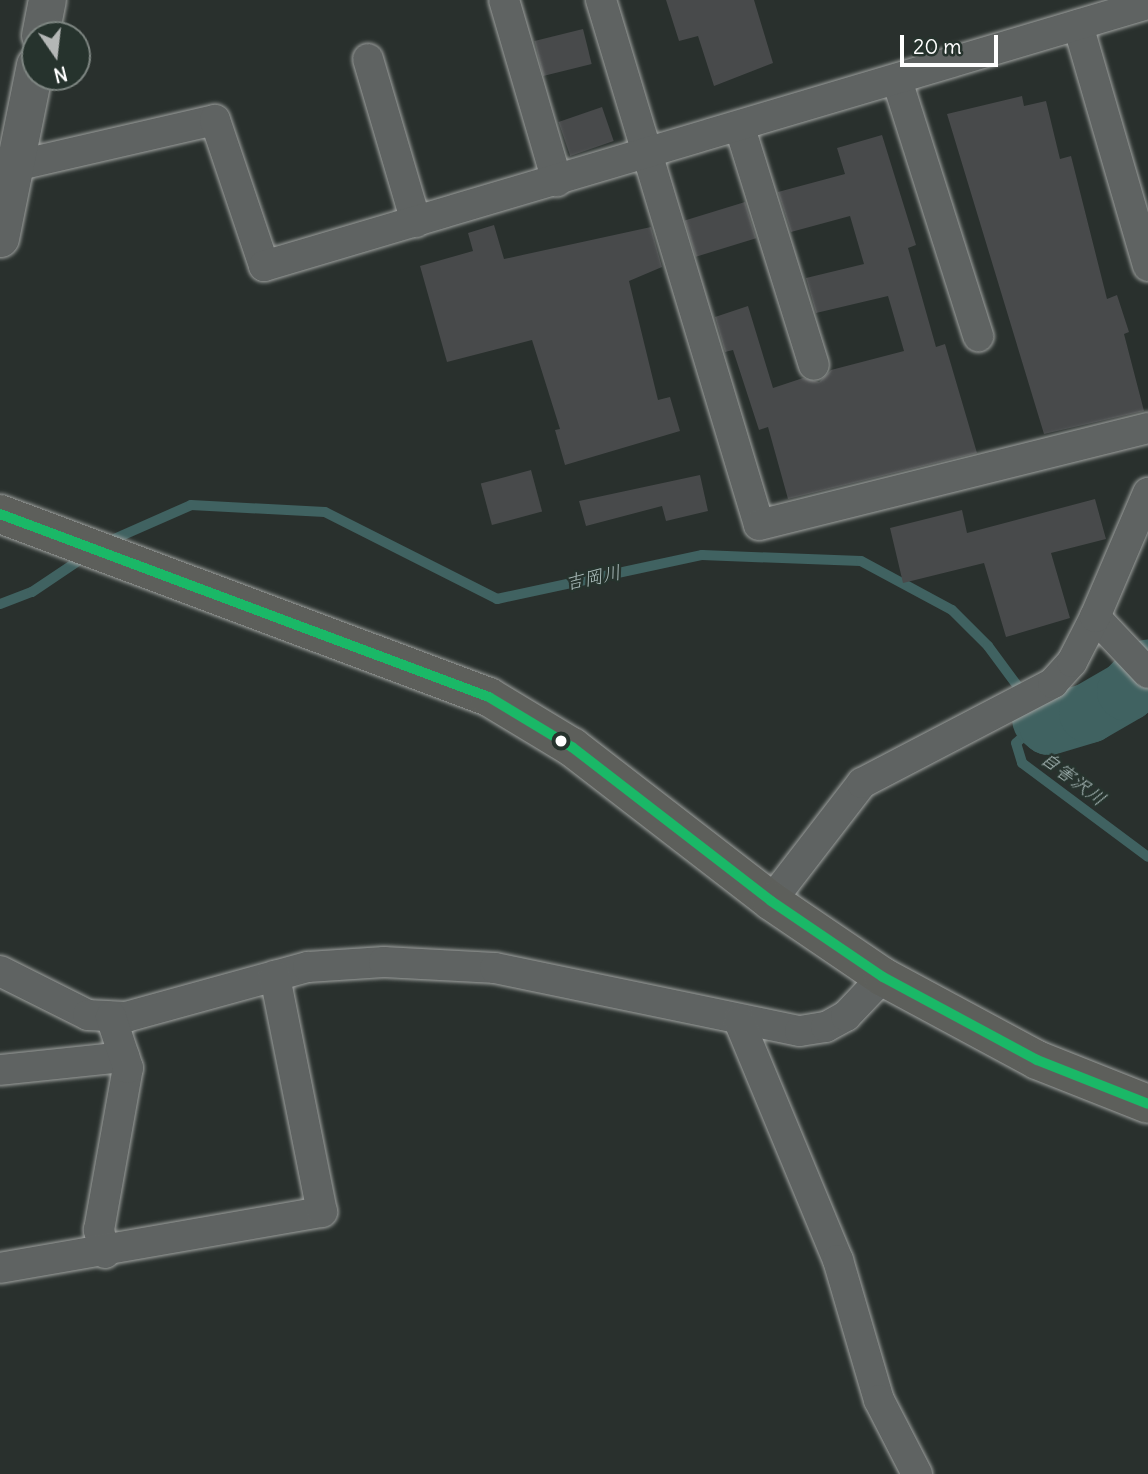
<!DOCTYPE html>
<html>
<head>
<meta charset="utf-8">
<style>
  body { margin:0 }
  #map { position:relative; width:1148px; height:1474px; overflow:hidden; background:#29302d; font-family:Delius,"Klee One",sans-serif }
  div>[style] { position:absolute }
  .stream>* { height:10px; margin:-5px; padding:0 5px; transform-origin:5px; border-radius:5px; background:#406261 }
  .river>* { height:60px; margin:-30px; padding:0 30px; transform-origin:30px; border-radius:30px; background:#406261 }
  .building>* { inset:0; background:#484a4b; transform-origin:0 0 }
  .roads { filter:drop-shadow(0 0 2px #9fa2a0) drop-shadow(0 0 2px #9fa2a0) }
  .minor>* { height:30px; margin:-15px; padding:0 15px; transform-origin:15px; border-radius:15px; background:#5f6362 }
  .tertiary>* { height:37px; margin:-18.5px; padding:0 18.5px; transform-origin:18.5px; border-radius:18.5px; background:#5f6362 }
  .primary>* { height:38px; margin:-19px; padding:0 19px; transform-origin:19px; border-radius:19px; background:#5d5f5b }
  .bus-1>* { height:10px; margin:-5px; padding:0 5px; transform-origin:5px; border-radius:5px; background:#1ab867 }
  .dots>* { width:19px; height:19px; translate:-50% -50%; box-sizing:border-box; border:4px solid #26332d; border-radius:50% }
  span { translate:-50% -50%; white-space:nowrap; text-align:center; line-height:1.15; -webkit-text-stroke:5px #26332d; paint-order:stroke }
  .water-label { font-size:19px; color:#aabbba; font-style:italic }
  .north { position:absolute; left:21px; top:21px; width:70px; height:70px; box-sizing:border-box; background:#26332d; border:2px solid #7d8581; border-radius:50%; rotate:166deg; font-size:19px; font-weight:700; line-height:28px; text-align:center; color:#fff }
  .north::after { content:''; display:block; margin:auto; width:24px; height:32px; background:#b4b7b6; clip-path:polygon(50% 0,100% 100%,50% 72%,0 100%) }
  .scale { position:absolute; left:900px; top:35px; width:98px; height:32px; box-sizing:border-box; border:4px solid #fff; border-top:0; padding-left:9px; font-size:21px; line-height:24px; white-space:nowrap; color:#fff; -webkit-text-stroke:5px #26332d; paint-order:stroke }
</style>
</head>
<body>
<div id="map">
  <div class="stream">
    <div style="left:105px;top:543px;width:94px;rotate:-23.8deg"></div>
    <div style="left:191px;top:505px;width:134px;rotate:3deg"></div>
    <div style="left:325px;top:512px;width:193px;rotate:26.8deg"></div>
    <div style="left:497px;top:599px;width:210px;rotate:-12.1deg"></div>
    <div style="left:702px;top:555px;width:159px;rotate:2.2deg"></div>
    <div style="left:861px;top:561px;width:103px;rotate:28.3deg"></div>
    <div style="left:952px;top:610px;width:51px;rotate:45deg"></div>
    <div style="left:988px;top:646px;width:91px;rotate:53.5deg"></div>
    <div style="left:1042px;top:719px;width:35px;rotate:137deg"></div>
    <div style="left:1016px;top:743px;width:21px;rotate:73deg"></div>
    <div style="left:1022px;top:763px;width:157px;rotate:36.7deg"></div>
    <div style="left:0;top:604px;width:34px;rotate:-21deg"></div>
    <div style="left:32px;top:592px;width:63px;rotate:-33.9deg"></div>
  </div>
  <div class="river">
    <div style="left:1042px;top:719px;width:9px;rotate:41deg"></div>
    <div style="left:1049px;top:725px;width:42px;rotate:-16.7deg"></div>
    <div style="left:1089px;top:713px;width:44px;rotate:-30.1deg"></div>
    <div style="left:1127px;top:691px;width:30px;rotate:-46deg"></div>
  </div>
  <div class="building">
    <div style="clip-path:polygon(666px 0,754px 0,773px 63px,714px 86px,698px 36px,679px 41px)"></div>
    <div style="left:583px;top:29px;width:36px;height:50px;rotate:76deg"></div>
    <div style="clip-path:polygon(1022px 96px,1024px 106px,1046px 101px,1060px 159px,1071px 156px,1107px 299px,1117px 295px,1129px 332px,1124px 334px,1144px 411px,1044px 434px,947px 114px)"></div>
    <div style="left:602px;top:107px;width:36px;height:46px;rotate:71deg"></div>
    <div style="clip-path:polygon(882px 135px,916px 245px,908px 248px,936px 347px,945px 344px,977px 453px,788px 499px,768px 427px,759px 430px,733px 350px,725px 352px,715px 317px,748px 306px,773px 388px,803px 378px,819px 382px,831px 370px,904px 351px,888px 296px,816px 313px,806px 278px,864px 264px,850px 216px,791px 232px,778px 192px,845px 174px,837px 148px)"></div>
    <div style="left:745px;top:202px;width:38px;height:63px;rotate:73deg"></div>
    <div style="clip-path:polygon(494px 225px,504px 259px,651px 227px,662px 267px,629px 281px,658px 400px,670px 397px,680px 431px,565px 465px,555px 430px,560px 429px,532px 340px,447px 362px,420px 266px,473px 251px,468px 233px)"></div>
    <div style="left:531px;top:470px;width:43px;height:52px;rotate:75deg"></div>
    <div style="clip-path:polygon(700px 475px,708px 511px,666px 521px,662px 506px,586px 526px,579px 501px)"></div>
    <div style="clip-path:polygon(1095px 499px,1106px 539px,1051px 553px,1070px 618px,1006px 637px,984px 563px,903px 583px,890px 528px,962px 510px,967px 533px)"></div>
  </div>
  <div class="roads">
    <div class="minor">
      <div style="left:504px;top:0;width:189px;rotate:73.7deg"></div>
      <div style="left:601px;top:0;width:548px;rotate:73.25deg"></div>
      <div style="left:759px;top:525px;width:401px;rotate:-14deg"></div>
      <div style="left:1078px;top:25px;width:251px;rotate:73.8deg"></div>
      <div style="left:368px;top:59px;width:170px;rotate:73.6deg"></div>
      <div style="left:897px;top:80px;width:269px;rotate:72.4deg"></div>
      <div style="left:740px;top:128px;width:248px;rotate:72.7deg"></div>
      <div style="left:15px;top:166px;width:205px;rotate:-13deg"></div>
      <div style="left:215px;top:120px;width:154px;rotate:71.4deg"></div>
      <div style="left:264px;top:266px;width:922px;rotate:-16.51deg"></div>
      <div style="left:1095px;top:617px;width:77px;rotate:46.6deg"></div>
      <div style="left:771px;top:901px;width:149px;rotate:-52.4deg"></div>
      <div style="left:862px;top:783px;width:216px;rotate:-27.6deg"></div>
      <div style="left:1053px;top:683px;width:28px;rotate:-48deg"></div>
      <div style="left:1072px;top:662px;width:51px;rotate:-62.9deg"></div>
      <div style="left:1095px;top:617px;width:135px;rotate:-66.9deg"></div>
      <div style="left:0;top:971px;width:98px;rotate:26.6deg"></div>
      <div style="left:88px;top:1015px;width:38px;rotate:3deg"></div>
      <div style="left:126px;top:1017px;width:189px;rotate:-15.4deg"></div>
      <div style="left:308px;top:967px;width:76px;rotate:-3.8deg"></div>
      <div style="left:384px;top:962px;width:111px;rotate:3.1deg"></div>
      <div style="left:495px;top:968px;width:311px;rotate:11.7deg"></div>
      <div style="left:800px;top:1031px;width:26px;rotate:-9deg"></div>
      <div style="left:826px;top:1027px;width:23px;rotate:-29deg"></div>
      <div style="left:846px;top:1016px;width:54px;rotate:-46.5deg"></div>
      <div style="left:739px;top:1021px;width:259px;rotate:67.5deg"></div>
      <div style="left:838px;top:1260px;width:146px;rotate:73.7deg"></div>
      <div style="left:879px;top:1400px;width:83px;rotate:62.8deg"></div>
      <div style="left:0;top:1070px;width:125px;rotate:-6deg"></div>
      <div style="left:105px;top:1253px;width:24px;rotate:-105deg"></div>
      <div style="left:99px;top:1230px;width:165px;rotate:-79.9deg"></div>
      <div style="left:128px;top:1068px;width:54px;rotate:-108.4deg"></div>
      <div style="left:0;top:1268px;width:327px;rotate:-9.9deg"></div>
      <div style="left:322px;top:1212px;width:241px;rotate:-101.3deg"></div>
    </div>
    <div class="tertiary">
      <div style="left:40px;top:35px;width:36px;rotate:-79deg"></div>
      <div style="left:0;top:238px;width:177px;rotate:-78.6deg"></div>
    </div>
    <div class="primary">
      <div style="left:0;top:514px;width:522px;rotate:20.52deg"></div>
      <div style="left:489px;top:697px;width:97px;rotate:31.1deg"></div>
      <div style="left:572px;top:747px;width:252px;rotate:37.7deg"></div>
      <div style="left:771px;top:901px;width:135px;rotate:34.2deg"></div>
      <div style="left:883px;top:977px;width:175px;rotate:28.3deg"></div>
      <div style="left:1037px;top:1060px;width:119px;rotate:21.6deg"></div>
    </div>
  </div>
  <div class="bus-1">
    <div style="left:0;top:514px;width:522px;rotate:20.52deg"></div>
    <div style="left:489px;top:697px;width:97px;rotate:31.1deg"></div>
    <div style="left:572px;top:747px;width:252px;rotate:37.7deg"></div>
    <div style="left:771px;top:901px;width:135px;rotate:34.2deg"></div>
    <div style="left:883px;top:977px;width:175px;rotate:28.3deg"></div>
    <div style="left:1037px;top:1060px;width:119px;rotate:21.6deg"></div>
  </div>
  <div class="dots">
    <div style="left:561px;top:741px;background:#fff"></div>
  </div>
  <div class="water-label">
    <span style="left:593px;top:578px;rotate:-12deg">吉岡川</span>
    <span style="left:1073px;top:779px;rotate:37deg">自害沢川</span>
  </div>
  <div class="north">N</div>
  <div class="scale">20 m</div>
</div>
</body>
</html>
